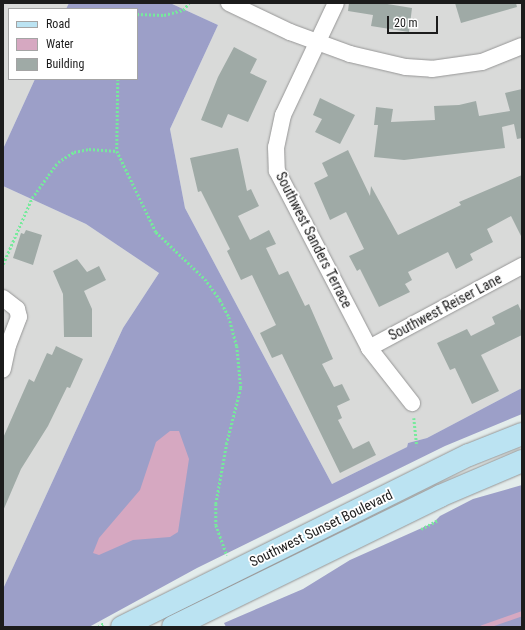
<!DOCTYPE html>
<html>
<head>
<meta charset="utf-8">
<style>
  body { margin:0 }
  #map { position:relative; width:525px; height:630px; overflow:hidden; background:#e3eceb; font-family:"Roboto Condensed",sans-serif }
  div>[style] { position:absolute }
  .residential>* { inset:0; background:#d9dad9 }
  .forest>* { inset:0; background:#9c9fc8 }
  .water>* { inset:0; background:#d6a8c1 }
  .stream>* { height:5px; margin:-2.5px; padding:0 2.5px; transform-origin:2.5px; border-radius:2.5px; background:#d6a8c1 }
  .building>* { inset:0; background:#9faaa6 }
  .path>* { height:2.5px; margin-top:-1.25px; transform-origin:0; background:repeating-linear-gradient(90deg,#76ea9c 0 2px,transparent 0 4px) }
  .roads { filter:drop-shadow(0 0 1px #969696) drop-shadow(0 0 1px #969696) }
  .minor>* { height:16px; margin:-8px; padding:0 8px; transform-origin:8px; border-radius:8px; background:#fff }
  .secondary>* { height:22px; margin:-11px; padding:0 11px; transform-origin:11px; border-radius:11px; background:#bbe3f2 }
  span { translate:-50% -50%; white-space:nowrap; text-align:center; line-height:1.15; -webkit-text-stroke:3.5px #fff; paint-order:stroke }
  .street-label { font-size:14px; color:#1c1c1c }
  .frame { position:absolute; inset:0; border:4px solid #1c1c1c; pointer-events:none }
  .legend { position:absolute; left:8px; top:8px; width:130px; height:72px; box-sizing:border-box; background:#fff; border:1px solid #a4a4a4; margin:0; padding:5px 7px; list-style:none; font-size:12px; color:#1c1c1c }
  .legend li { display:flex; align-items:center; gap:8px; height:20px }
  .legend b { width:20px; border:1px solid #a4a4a4 }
  .scale { position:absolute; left:387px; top:16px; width:51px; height:18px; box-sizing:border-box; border:2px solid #1c1c1c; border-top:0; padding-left:5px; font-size:12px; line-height:14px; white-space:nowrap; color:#1c1c1c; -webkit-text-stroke:3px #fff; paint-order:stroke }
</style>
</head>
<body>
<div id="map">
  <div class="residential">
    <div style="clip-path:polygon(3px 3px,69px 3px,66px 9px,9px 9px,9px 79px,35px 79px,3px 149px)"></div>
    <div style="clip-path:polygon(170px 3px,522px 3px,522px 388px,427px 438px,408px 443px,407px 447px,332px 484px,185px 208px,170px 129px,218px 25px)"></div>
    <div style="clip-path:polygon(3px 186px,86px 224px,159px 273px,123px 328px,3px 589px)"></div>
  </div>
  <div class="forest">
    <div style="clip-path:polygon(69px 3px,170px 3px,218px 25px,170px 129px,185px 208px,332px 484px,407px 447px,408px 443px,427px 438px,522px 388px,522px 414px,445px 446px,197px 568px,89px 627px,3px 627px,3px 589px,123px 328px,159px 273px,86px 224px,3px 186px,3px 149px,35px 79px,137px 79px,137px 9px,66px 9px)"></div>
    <div style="clip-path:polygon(522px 485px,522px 627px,226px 627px,224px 623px,303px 589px,350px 560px,433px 523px,440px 516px,473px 499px)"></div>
  </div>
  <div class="water">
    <div style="clip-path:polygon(170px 431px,179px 431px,189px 459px,178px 532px,170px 537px,133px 540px,99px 555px,93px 553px,99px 538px,140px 490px,156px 442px)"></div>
  </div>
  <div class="stream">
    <div style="left:482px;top:627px;width:42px;rotate:-19.3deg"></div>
  </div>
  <div class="building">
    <div style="clip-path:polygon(349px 3px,381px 3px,412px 8px,409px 32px,371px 26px,373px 15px,348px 11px)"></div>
    <div style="clip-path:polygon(455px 3px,516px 3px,517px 7px,461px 23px)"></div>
    <div style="clip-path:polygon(234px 47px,257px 59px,250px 73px,267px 81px,248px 122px,228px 114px,222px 128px,201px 120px,218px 77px)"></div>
    <div style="clip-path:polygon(522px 89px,522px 138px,517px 139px,514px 124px,502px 127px,505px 148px,404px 160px,374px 157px,378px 125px,374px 125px,376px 107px,393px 109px,391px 122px,435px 120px,434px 106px,459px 105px,476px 101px,479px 116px,510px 111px,505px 93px)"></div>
    <div style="clip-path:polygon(320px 98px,355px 115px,340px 144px,315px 132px,322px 119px,313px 115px)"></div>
    <div style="clip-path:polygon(238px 148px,247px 191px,251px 189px,259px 206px,238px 216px,250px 240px,269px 230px,276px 244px,266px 248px,279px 275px,288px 271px,305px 306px,309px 304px,333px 359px,322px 364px,334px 387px,342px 384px,350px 400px,337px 406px,342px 418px,338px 420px,353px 449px,369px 441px,376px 455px,340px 473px,282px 354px,272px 358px,260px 333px,276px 325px,252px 275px,241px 280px,227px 251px,230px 249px,201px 191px,198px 192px,190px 158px)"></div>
    <div style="clip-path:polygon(348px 150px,370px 196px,371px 186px,398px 235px,461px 205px,459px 202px,522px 175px,522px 238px,511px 216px,487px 229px,493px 242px,470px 254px,473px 260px,456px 269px,448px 252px,408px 272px,412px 280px,405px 284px,410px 292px,379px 307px,360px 269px,357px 271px,349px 256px,364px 249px,346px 212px,330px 220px,314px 183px,328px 176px,322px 163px)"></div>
    <div style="clip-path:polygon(26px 230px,42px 235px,33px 265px,13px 258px,21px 233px,24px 234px)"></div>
    <div style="clip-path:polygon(77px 259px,87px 272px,99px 266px,106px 280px,84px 291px,92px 309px,92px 337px,64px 337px,63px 294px,53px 271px)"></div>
    <div style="clip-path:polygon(518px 304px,522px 313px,522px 335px,481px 355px,499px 391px,472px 404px,455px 368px,450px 370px,437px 343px,467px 329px,471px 336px,495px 324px,492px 317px)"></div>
    <div style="clip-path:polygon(56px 346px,83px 359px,70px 388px,67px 387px,48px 426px,21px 469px,3px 511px,3px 438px,29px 379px,34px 382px,47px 353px,52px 355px)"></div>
  </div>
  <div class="path">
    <div style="left:137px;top:14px;width:27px;rotate:2deg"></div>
    <div style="left:164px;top:15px;width:20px;rotate:-15deg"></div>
    <div style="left:183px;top:10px;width:9px;rotate:-49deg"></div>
    <div style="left:118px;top:79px;width:72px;rotate:90.8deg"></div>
    <div style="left:117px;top:151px;width:90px;rotate:64.3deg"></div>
    <div style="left:156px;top:232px;width:68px;rotate:43.8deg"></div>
    <div style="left:205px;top:279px;width:26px;rotate:54deg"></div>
    <div style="left:220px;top:300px;width:19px;rotate:62deg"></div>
    <div style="left:229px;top:317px;width:30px;rotate:75deg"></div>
    <div style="left:237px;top:346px;width:42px;rotate:84.6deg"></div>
    <div style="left:241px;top:388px;width:57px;rotate:104.3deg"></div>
    <div style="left:227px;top:443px;width:62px;rotate:100.2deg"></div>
    <div style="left:216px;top:504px;width:21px;rotate:90deg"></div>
    <div style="left:216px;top:525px;width:32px;rotate:70deg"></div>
    <div style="left:3px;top:264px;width:72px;rotate:-66.3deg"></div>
    <div style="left:32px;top:198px;width:44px;rotate:-54.2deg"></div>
    <div style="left:58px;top:162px;width:19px;rotate:-32deg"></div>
    <div style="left:74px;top:152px;width:15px;rotate:-11deg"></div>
    <div style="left:89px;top:149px;width:28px;rotate:4deg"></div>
    <div style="left:414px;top:418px;width:28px;rotate:84deg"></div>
    <div style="left:421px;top:529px;width:19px;rotate:-28deg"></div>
    <div style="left:98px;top:627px;width:7px;rotate:-34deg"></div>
  </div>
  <div class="roads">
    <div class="minor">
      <div style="left:229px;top:3px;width:68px;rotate:25.4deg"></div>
      <div style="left:290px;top:32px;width:64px;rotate:20.1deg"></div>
      <div style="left:350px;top:54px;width:57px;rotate:13.1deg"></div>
      <div style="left:406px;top:67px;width:26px;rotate:4deg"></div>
      <div style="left:432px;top:69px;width:50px;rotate:-8deg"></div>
      <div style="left:482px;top:62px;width:43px;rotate:-21.8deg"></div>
      <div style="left:336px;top:3px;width:124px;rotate:115.3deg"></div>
      <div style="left:283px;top:115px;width:33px;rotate:102deg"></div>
      <div style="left:276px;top:147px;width:24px;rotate:88deg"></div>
      <div style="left:277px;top:171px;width:199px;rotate:62.5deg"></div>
      <div style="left:369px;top:348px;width:70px;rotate:52deg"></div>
      <div style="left:3px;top:298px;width:18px;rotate:38deg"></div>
      <div style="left:17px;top:309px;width:8px;rotate:76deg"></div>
      <div style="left:19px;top:317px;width:30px;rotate:111deg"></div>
      <div style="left:8px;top:345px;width:25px;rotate:102deg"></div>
      <div style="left:369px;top:348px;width:174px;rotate:-28.2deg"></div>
    </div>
    <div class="secondary">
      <div style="left:122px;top:627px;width:387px;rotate:-26.4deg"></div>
      <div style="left:469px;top:455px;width:57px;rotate:-21.6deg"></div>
      <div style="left:173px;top:627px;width:297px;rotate:-26.1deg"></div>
      <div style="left:440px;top:496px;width:89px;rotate:-23.1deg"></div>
    </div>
  </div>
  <div class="street-label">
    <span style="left:314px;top:240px;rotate:63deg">Southwest Sanders Terrace</span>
    <span style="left:445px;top:307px;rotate:-28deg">Southwest Reiser Lane</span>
    <span style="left:321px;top:528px;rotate:-26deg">Southwest Sunset Boulevard</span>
  </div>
  <div class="frame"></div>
  <ul class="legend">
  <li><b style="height:5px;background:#bbe3f2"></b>Road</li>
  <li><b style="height:11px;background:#d6a8c1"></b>Water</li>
  <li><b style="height:11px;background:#9faaa6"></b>Building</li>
  </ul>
  <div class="scale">20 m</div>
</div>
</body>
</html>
